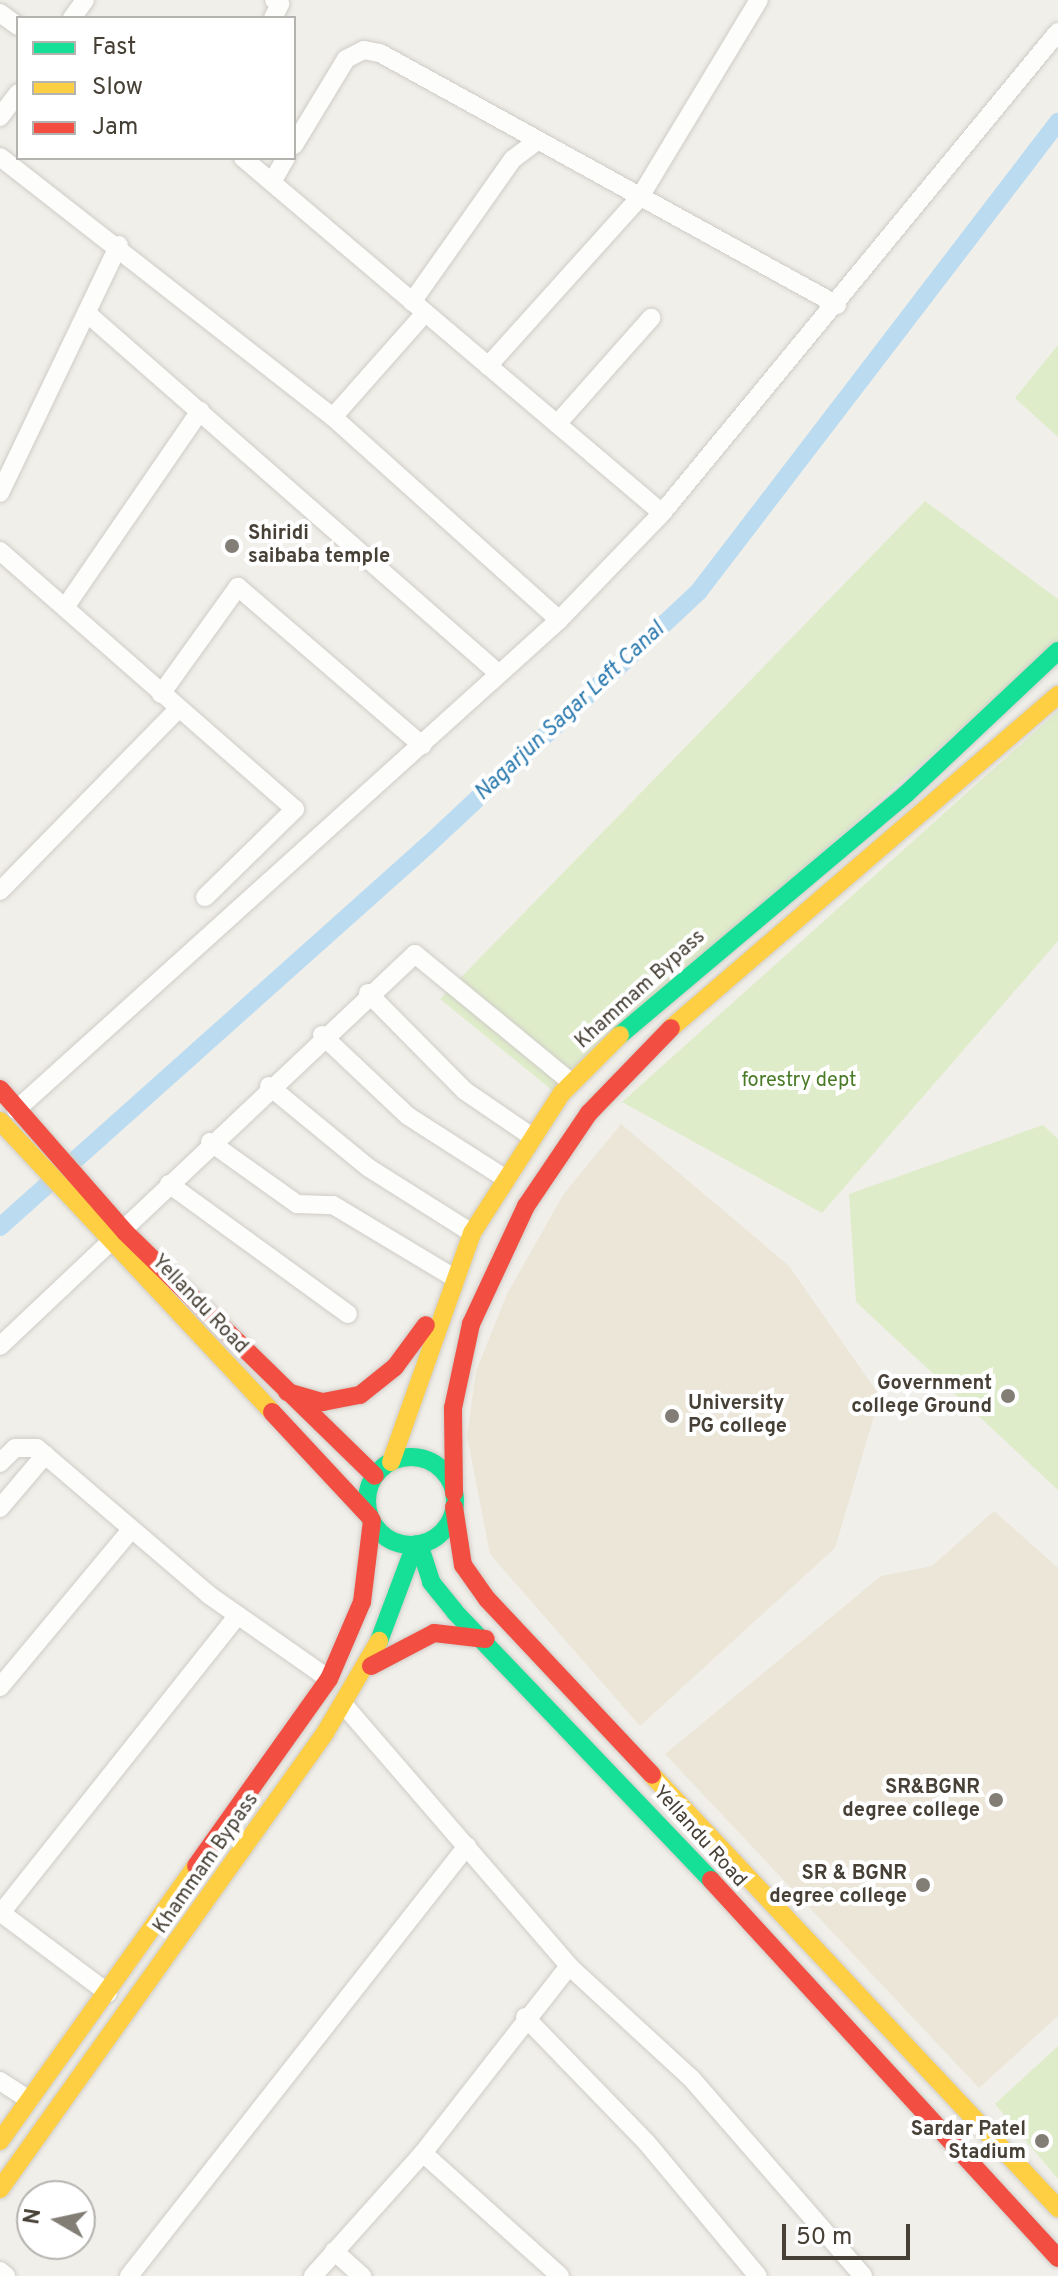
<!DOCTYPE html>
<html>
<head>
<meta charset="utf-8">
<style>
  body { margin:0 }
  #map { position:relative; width:1058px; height:2276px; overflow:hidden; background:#f1efea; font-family:Overpass,sans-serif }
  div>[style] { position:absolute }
  .education>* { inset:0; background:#ece6d9 }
  .green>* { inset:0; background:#dfecca }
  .canal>* { height:18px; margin:-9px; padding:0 9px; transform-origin:9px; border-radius:9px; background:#badbf0 }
  .roads { filter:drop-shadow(0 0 2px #cfccc7) drop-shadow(0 0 2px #cfccc7) }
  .street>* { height:18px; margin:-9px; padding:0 9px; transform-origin:9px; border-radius:9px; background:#fdfdfc }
  .fast>* { height:18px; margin:-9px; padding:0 9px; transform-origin:9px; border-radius:9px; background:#16e098 }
  .fast>.ring { margin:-9px; padding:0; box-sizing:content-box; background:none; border:18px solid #16e098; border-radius:50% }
  .slow>* { height:18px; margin:-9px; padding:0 9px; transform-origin:9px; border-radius:9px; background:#ffcf43 }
  .jam>* { height:18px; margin:-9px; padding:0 9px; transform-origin:9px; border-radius:9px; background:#f24e42 }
  .dots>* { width:22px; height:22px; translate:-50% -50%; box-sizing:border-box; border:4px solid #fff; border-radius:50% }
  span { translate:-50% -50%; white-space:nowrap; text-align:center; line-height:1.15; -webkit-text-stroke:8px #fff; paint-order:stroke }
  .poi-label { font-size:20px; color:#474036; font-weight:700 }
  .left { translate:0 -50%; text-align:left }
  .right { translate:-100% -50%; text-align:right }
  .street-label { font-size:20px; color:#474036 }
  .park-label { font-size:20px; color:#497b27 }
  .water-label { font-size:22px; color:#2b7aae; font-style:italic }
  .legend { position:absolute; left:16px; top:16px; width:280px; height:144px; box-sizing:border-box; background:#fff; border:2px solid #b5b3af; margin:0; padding:10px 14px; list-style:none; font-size:24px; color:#474036 }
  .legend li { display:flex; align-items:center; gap:16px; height:40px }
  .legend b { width:40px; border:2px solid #b5b3af }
  .north { position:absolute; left:16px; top:2180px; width:80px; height:80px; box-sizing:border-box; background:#fff; border:2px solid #b5b3af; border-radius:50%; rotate:279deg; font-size:22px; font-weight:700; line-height:32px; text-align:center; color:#474036 }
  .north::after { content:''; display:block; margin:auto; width:28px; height:36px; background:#827d75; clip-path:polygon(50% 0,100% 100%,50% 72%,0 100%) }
  .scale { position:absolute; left:782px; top:2224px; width:128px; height:36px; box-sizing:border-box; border:4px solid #474036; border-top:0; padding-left:10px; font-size:24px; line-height:28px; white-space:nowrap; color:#474036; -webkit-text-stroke:6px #fff; paint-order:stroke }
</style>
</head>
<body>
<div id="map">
  <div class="education">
    <div style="clip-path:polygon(621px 1124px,789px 1266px,880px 1396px,835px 1548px,640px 1726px,490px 1554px,467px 1436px,476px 1371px,507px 1294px,563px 1195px)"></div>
    <div style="clip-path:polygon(994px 1511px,1058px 1568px,1058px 2016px,979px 2088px,665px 1754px,881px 1576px,932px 1566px)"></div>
  </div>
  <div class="green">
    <div style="clip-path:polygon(1058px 345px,1058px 437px,1015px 398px)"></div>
    <div style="clip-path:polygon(925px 501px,1058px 599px,1058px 642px,553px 1091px,440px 999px)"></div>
    <div style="clip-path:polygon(1058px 711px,1058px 941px,822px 1213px,622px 1102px)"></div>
    <div style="clip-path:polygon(1043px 1125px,1058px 1139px,1058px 1490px,856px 1302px,849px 1194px)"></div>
    <div style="clip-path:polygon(1058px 2046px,1058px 2179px,995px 2104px)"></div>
  </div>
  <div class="canal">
    <div style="left:0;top:1227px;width:575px;rotate:-41.76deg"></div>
    <div style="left:429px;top:844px;width:370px;rotate:-43.1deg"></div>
    <div style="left:699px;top:591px;width:591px;rotate:-52.57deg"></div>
  </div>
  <div class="roads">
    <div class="street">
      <div style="left:0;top:13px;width:22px;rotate:36deg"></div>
      <div style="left:72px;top:18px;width:22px;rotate:-54deg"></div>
      <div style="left:273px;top:18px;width:16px;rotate:-63deg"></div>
      <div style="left:280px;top:4px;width:7px;rotate:-146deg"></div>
      <div style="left:0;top:117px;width:30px;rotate:-53deg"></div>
      <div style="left:294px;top:145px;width:100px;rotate:-58.8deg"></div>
      <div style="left:346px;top:59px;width:20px;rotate:-27deg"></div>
      <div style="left:364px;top:50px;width:16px;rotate:11deg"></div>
      <div style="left:380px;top:53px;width:522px;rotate:28.87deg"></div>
      <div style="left:0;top:157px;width:422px;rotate:38deg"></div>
      <div style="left:333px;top:417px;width:304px;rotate:41.9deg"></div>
      <div style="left:243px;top:158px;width:549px;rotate:40.27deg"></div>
      <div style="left:272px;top:182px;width:28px;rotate:-60deg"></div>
      <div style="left:412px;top:302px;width:175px;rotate:-54.8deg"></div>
      <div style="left:513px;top:159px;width:31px;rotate:-37deg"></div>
      <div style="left:89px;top:315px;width:544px;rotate:41.2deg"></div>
      <div style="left:488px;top:366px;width:227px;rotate:-48deg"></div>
      <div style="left:640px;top:197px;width:230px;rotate:-58.9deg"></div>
      <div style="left:333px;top:417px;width:139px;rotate:-48.5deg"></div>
      <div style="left:557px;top:424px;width:142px;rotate:-48.4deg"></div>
      <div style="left:0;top:493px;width:275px;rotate:-64.4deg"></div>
      <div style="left:0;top:551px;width:392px;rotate:41.2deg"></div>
      <div style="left:295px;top:809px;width:126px;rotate:135.6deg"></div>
      <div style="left:66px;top:606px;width:237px;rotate:-55.5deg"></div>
      <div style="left:161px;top:694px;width:132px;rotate:-54.3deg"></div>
      <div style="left:238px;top:587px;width:243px;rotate:40.7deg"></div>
      <div style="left:0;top:891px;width:253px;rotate:-45.6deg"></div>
      <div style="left:368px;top:993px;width:138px;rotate:45.3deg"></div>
      <div style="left:465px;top:1091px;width:80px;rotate:34.3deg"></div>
      <div style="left:322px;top:1035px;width:118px;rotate:43.3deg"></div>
      <div style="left:408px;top:1116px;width:113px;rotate:32.7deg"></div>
      <div style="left:269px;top:1086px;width:129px;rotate:39.4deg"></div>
      <div style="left:369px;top:1168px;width:122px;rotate:32.3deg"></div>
      <div style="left:16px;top:1110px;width:731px;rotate:-42.06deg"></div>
      <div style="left:559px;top:620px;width:149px;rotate:-46.1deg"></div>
      <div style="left:662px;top:513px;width:623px;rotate:-50.54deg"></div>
      <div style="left:210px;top:1142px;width:107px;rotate:35.5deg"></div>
      <div style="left:297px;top:1204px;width:36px;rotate:2deg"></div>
      <div style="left:333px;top:1205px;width:140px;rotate:31deg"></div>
      <div style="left:169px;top:1184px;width:221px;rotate:36deg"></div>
      <div style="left:0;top:1346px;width:571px;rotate:-43.37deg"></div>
      <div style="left:415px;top:954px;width:203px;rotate:39.4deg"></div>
      <div style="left:0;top:1463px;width:21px;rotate:-45deg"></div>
      <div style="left:15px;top:1448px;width:22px"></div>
      <div style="left:37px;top:1448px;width:226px;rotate:40.5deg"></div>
      <div style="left:209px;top:1595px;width:146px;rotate:35deg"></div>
      <div style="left:0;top:1508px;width:70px;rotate:-49.7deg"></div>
      <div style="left:0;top:1687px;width:204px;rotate:-50.2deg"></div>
      <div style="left:343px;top:1704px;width:346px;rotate:49.2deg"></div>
      <div style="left:569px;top:1966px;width:166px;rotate:42.6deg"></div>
      <div style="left:691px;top:2078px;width:262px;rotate:49deg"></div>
      <div style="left:0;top:1912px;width:135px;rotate:36.9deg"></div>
      <div style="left:1px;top:1913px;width:379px;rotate:-51.5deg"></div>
      <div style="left:525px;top:2017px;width:175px;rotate:45.9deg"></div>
      <div style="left:647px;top:2143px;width:173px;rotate:50.2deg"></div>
      <div style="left:0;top:2081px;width:35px;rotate:33deg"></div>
      <div style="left:423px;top:2153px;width:184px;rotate:41.9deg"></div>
      <div style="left:334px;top:2251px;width:38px;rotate:42deg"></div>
      <div style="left:0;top:2271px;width:8px;rotate:40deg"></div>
      <div style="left:129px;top:2276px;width:547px;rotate:-51.83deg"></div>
      <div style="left:313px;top:2276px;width:165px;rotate:-48.2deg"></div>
      <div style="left:423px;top:2153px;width:237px;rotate:-52deg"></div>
    </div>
    <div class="fast">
      <div style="left:620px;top:1035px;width:373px;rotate:-40.1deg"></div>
      <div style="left:905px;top:795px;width:210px;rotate:-43.3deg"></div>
      <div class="ring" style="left:367px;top:1457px;width:70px;height:70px"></div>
      <div style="left:419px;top:1544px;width:40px;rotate:72deg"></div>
      <div style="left:431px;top:1582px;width:38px;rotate:51deg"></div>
      <div style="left:455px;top:1612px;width:371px;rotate:46.3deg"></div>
      <div style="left:379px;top:1641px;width:103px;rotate:-69.4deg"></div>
    </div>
    <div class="slow">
      <div style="left:671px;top:1028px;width:511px;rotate:-40.71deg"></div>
      <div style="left:0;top:1121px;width:398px;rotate:46.9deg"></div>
      <div style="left:391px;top:1462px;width:243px;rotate:-70.5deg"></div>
      <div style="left:472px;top:1233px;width:166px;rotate:-57.3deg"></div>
      <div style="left:562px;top:1093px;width:82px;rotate:-45deg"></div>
      <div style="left:652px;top:1775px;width:594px;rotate:46.84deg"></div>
      <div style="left:0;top:2141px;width:338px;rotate:-54.5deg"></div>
      <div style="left:0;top:2189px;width:560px;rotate:-54.52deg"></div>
      <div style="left:325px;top:1733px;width:107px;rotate:-59.6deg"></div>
    </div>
    <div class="jam">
      <div style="left:0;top:1089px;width:190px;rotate:48.8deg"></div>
      <div style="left:125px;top:1232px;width:349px;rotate:44.3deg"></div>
      <div style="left:287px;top:1392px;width:37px;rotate:16deg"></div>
      <div style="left:323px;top:1402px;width:38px;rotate:-11deg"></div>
      <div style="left:360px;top:1395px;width:45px;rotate:-38.7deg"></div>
      <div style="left:395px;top:1367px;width:52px;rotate:-53.6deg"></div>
      <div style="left:272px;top:1412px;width:144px;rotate:47deg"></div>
      <div style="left:454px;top:1493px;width:85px;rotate:-90.7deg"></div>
      <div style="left:453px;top:1408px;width:86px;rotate:-77.9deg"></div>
      <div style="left:471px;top:1324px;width:130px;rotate:-65deg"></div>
      <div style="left:526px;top:1206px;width:112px;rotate:-55.9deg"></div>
      <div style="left:589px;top:1113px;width:118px;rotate:-46deg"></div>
      <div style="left:454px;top:1507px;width:59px;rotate:81.2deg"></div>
      <div style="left:463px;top:1565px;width:42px;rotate:54.8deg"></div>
      <div style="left:487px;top:1599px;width:241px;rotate:46.8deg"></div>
      <div style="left:371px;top:1666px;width:71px;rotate:-27.6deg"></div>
      <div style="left:434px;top:1633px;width:52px;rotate:6.6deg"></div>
      <div style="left:196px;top:1866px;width:229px;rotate:-54.6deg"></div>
      <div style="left:329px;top:1679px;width:84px;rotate:-66.8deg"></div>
      <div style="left:362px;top:1602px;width:82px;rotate:-83deg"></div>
      <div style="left:711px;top:1880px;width:513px;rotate:47.45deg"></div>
    </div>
  </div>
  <div class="dots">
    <div style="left:232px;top:546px;background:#827d75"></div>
    <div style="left:1008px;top:1396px;background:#827d75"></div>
    <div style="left:672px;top:1416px;background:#827d75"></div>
    <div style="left:996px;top:1800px;background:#827d75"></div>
    <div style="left:923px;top:1885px;background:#827d75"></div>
    <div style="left:1042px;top:2141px;background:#827d75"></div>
  </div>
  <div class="poi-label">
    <span class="left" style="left:248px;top:546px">Shiridi<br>saibaba temple</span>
    <span class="right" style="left:992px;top:1396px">Government<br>college Ground</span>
    <span class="left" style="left:688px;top:1416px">University<br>PG college</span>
    <span class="right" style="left:980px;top:1800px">SR&amp;BGNR<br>degree college</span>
    <span class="right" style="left:907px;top:1886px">SR &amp; BGNR<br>degree college</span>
    <span class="right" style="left:1026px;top:2142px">Sardar Patel<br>Stadium</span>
  </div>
  <div class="street-label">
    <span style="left:641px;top:990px;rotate:-42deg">Khammam Bypass</span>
    <span style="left:199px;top:1305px;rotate:46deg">Yellandu Road</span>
    <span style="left:699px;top:1837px;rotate:48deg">Yellandu Road</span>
    <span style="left:207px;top:1864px;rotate:-55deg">Khammam Bypass</span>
  </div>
  <div class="park-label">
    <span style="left:799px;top:1081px">forestry dept</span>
  </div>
  <div class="water-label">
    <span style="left:570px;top:712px;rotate:-43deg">Nagarjun Sagar Left Canal</span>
  </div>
  <ul class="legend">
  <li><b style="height:10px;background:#16e098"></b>Fast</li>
  <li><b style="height:10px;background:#ffcf43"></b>Slow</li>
  <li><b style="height:10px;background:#f24e42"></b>Jam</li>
  </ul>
  <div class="north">N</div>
  <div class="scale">50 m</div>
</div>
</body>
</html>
